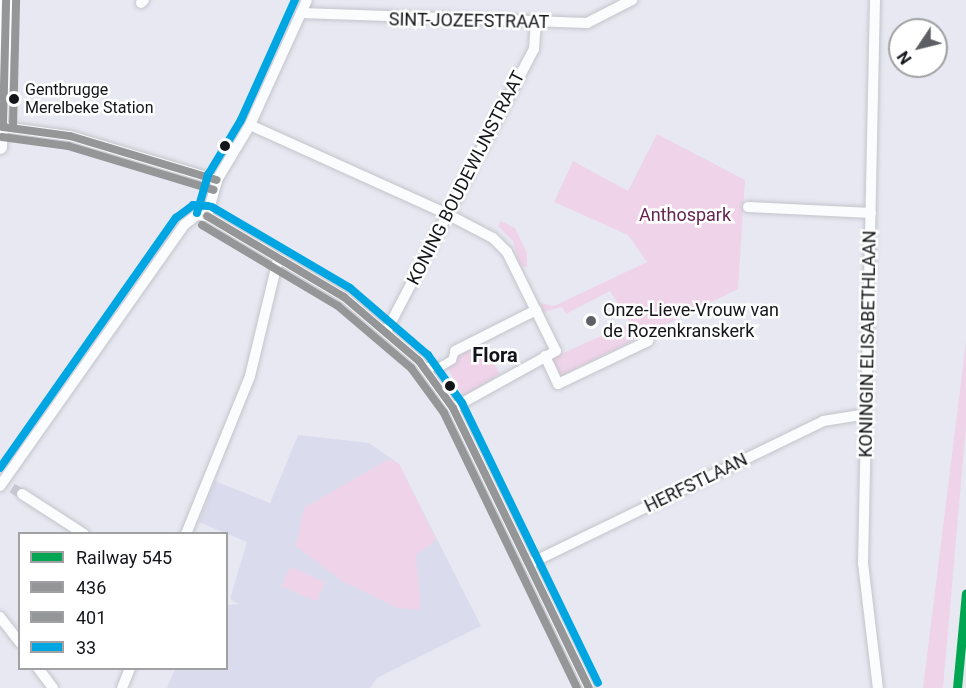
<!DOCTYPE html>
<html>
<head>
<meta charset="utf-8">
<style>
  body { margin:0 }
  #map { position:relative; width:966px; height:688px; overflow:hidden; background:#e7e8f1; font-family:Roboto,sans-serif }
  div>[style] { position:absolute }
  .built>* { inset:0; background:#dadced }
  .green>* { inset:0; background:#efd4e9; transform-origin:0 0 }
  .minor-tunnel>* { height:10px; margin-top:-5px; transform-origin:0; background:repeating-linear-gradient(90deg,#c7c8d1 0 10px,transparent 0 15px) }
  .roads { filter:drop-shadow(0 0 2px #c3c4cb) drop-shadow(0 0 2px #c3c4cb) }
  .pedestrian>* { height:8px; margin:-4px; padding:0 4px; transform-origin:4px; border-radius:4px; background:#fbfcfd }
  .minor>* { height:10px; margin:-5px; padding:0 5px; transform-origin:5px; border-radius:5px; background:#fbfcfd }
  .tertiary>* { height:14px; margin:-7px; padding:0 7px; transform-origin:7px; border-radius:7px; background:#fbfcfd }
  .bus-1>* { height:8px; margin:-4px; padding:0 4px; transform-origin:4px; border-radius:4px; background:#959698 }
  .bus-2>* { height:8px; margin:-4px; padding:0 4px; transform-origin:4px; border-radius:4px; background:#959698 }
  .bus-3>* { height:8px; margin:-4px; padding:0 4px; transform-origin:4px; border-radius:4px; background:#00a6e2 }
  .rail-1>* { height:9px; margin:-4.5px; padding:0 4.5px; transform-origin:4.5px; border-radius:4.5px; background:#00a651 }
  .dots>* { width:16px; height:16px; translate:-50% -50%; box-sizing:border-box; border:3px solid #fff; border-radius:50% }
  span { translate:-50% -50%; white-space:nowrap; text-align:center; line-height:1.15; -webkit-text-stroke:5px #fff; paint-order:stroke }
  .bus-label { font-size:16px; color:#14151a }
  .left { translate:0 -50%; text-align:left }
  .street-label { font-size:18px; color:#14151a }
  .park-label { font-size:18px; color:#642651 }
  .poi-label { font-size:18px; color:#14151a }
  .neighbourhood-label { font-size:20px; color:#14151a; font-weight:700 }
  .legend { position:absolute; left:18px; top:532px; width:210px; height:138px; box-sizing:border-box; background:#fff; border:2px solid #a1a1a3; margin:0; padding:8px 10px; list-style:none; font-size:18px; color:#14151a }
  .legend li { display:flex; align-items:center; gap:12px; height:30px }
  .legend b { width:30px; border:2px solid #a1a1a3 }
  .north { position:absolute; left:888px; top:18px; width:60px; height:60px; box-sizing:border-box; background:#fff; border:2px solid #a1a1a3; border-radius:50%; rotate:235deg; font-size:16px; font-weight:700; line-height:24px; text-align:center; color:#14151a }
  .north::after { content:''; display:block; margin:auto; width:21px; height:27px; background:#5e5f65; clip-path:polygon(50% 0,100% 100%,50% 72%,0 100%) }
</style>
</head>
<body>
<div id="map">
  <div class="built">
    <div style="clip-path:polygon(298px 435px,369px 443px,399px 464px,481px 626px,377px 678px,370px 688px,167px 688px,175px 669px,226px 668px,227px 605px,239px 604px,230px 599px,247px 542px,199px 522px,215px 481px,270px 503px)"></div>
  </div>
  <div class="green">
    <div style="clip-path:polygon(657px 134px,745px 180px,738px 289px,561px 376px,552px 358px,630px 323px,610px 291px,566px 314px,562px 307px,543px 312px,540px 303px,554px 306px,647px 262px,628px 235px,554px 202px,573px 161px,628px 191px)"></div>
    <div style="clip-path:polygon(501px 221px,515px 228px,527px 253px,527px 267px,520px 266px,513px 241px,498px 226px)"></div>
    <div style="clip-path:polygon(966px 342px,966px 426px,943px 688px,923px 688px)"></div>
    <div style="clip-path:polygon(485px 345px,500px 374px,463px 397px,449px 370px,442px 368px,456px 361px,453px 353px)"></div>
    <div style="clip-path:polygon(389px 459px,399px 464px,436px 540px,416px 555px,421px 610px,398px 608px,342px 581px,296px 546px,304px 508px)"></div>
    <div style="left:290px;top:567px;width:38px;height:21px;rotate:23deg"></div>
  </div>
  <div class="minor-tunnel">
    <div style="left:12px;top:488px;width:12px;rotate:31deg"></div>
  </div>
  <div class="roads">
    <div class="pedestrian">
      <div style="left:424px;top:367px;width:16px"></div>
      <div style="left:440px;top:367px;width:14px;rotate:-30deg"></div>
      <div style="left:452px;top:360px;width:9px;rotate:-72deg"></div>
    </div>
    <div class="minor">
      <div style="left:875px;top:0;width:563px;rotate:91.22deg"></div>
      <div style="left:863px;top:563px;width:126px;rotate:83.2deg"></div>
      <div style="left:141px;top:3px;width:4px;rotate:-45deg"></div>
      <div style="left:301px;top:13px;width:286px;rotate:2deg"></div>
      <div style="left:587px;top:23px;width:51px;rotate:-27.1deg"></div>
      <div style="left:250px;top:125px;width:216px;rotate:24.3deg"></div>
      <div style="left:447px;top:214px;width:52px;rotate:27.6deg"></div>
      <div style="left:493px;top:238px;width:20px;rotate:45deg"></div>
      <div style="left:507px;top:252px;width:110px;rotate:63.7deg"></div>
      <div style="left:556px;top:351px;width:118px;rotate:151deg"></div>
      <div style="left:3px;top:127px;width:68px;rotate:7.7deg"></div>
      <div style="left:70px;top:136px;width:153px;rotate:16.7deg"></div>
      <div style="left:748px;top:207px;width:123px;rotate:2.8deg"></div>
      <div style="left:207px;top:216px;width:159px;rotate:30.6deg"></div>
      <div style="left:344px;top:297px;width:99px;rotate:40.5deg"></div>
      <div style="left:419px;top:361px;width:58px;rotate:54.1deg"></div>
      <div style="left:453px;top:408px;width:311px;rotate:64.1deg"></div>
      <div style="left:207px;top:216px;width:37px;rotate:-74deg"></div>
      <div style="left:217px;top:180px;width:64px;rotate:-59deg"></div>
      <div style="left:250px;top:125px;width:137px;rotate:-65.5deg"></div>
      <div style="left:387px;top:330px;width:317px;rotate:-62.4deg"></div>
      <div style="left:534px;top:49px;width:26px;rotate:-86deg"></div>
      <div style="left:455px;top:351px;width:91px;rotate:-26.8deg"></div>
      <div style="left:545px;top:356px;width:31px;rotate:65deg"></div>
      <div style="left:558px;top:384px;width:100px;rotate:-25.5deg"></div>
      <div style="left:0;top:486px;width:319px;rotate:-54.8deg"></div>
      <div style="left:184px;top:225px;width:16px;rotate:-38deg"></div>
      <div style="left:197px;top:215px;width:10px;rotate:6deg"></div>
      <div style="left:22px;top:494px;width:74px;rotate:32.8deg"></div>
      <div style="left:186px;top:534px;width:170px;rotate:-67.9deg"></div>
      <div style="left:250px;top:376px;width:120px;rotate:-76.5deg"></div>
      <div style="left:529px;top:564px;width:327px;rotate:-25.9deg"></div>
      <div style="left:823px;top:421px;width:45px;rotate:-9deg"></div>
      <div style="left:0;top:617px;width:33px;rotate:52deg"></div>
      <div style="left:38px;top:668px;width:25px;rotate:53deg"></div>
      <div style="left:122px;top:688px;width:22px;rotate:-68deg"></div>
    </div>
    <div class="tertiary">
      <div style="left:0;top:147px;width:147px;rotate:-87.7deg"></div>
    </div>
  </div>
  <div class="bus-1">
    <div style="left:3px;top:127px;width:68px;rotate:7.7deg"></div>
    <div style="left:70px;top:136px;width:153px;rotate:16.7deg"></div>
    <div style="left:3px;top:127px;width:127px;rotate:-88.6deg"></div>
    <div style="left:207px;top:216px;width:159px;rotate:30.6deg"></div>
    <div style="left:344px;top:297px;width:99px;rotate:40.5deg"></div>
    <div style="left:419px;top:361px;width:58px;rotate:54.1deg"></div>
    <div style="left:453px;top:408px;width:311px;rotate:64.1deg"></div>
  </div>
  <div class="bus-2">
    <div style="left:13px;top:127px;width:127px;rotate:-88.6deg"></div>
    <div style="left:2px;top:137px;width:67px;rotate:7.8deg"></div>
    <div style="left:68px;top:146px;width:152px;rotate:16.8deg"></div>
    <div style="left:202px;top:225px;width:158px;rotate:30.8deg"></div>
    <div style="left:338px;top:306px;width:96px;rotate:40.3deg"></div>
    <div style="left:411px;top:368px;width:56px;rotate:53.7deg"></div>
    <div style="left:444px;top:413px;width:305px;rotate:64.2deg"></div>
  </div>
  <div class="bus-3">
    <div style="left:212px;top:207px;width:160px;rotate:30.4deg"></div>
    <div style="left:350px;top:288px;width:103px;rotate:40.7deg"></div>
    <div style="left:428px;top:355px;width:59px;rotate:54.7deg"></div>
    <div style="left:462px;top:403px;width:311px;rotate:64.1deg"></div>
    <div style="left:197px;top:213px;width:40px;rotate:-74deg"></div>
    <div style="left:208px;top:175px;width:64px;rotate:-59deg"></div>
    <div style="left:241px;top:120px;width:132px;rotate:-65.8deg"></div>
    <div style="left:0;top:468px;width:306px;rotate:-54.9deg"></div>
    <div style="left:176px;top:218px;width:21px;rotate:-37deg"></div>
    <div style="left:193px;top:205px;width:15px;rotate:4deg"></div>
  </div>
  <div class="rail-1">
    <div style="left:957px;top:688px;width:95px;rotate:-84.6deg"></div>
  </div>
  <div class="dots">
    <div style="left:14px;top:99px;background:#14151a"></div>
    <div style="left:225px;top:146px;background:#14151a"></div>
    <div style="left:591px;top:321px;background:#5e5f65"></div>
    <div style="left:450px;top:386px;background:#14151a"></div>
  </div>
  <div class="bus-label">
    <span class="left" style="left:25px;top:99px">Gentbrugge<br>Merelbeke Station</span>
  </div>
  <div class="street-label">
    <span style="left:469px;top:21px;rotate:1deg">SINT-JOZEFSTRAAT</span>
    <span style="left:466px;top:178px;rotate:-63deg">KONING BOUDEWIJNSTRAAT</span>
    <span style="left:868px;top:344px;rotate:-89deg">KONINGIN ELISABETHLAAN</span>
    <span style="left:696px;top:483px;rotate:-26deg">HERFSTLAAN</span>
  </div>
  <div class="park-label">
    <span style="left:685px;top:215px">Anthospark</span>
  </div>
  <div class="poi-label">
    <span class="left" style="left:603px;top:321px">Onze-Lieve-Vrouw van<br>de Rozenkranskerk</span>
  </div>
  <div class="neighbourhood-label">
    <span style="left:495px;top:355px">Flora</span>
  </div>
  <ul class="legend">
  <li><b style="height:8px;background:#00a651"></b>Railway 545</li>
  <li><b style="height:8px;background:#959698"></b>436</li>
  <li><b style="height:8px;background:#959698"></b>401</li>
  <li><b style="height:8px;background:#00a6e2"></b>33</li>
  </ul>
  <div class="north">N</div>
</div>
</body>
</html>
